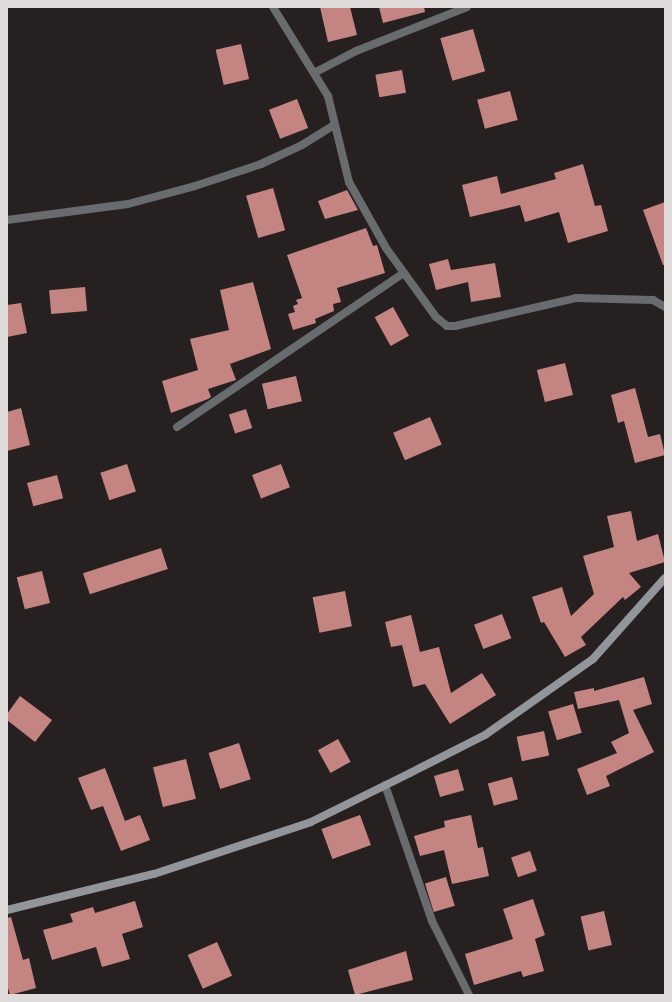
<!DOCTYPE html>
<html>
<head>
<meta charset="utf-8">
<style>
  body { margin:0 }
  #map { position:relative; width:672px; height:1002px; overflow:hidden; background:#272020; font-family:Manrope,sans-serif }
  div>[style] { position:absolute }
  .building>* { inset:0; background:#c48582; transform-origin:0 0 }
  .street>* { height:8px; margin:-4px; padding:0 4px; transform-origin:4px; border-radius:4px; background:#696c6e }
  .secondary>* { height:8px; margin:-4px; padding:0 4px; transform-origin:4px; border-radius:4px; background:#92969a }
  span { translate:-50% -50%; white-space:nowrap; text-align:center; line-height:1.15; -webkit-text-stroke:4px #1d1717; paint-order:stroke }
  .frame { position:absolute; inset:0; border:8px solid #e0dbdb; pointer-events:none }
</style>
</head>
<body>
<div id="map">
  <div class="building">
    <div style="clip-path:polygon(320px 7px,350px 7px,357px 35px,328px 42px)"></div>
    <div style="clip-path:polygon(379px 7px,424px 7px,425px 12px,383px 23px)"></div>
    <div style="left:473px;top:29px;width:44px;height:34px;rotate:74deg"></div>
    <div style="left:241px;top:44px;width:36px;height:26px;rotate:77deg"></div>
    <div style="left:402px;top:70px;width:23px;height:27px;rotate:80deg"></div>
    <div style="left:510px;top:91px;width:30px;height:34px;rotate:75deg"></div>
    <div style="left:297px;top:99px;width:31px;height:30px;rotate:69deg"></div>
    <div style="clip-path:polygon(583px 164px,595px 206px,601px 205px,608px 231px,568px 243px,559px 212px,525px 222px,520px 205px,470px 217px,462px 185px,497px 176px,501px 194px,556px 179px,554px 173px)"></div>
    <div style="left:273px;top:188px;width:44px;height:28px;rotate:74deg"></div>
    <div style="clip-path:polygon(347px 190px,358px 210px,325px 219px,318px 201px)"></div>
    <div style="clip-path:polygon(665px 202px,665px 265px,663px 265px,643px 210px)"></div>
    <div style="clip-path:polygon(366px 228px,373px 246px,377px 245px,385px 273px,337px 288px,341px 302px,333px 304px,334px 311px,315px 319px,316px 323px,293px 330px,288px 314px,295px 312px,293px 306px,298px 304px,296px 300px,302px 298px,287px 255px)"></div>
    <div style="clip-path:polygon(448px 259px,451px 270px,495px 263px,501px 297px,471px 302px,468px 282px,436px 290px,429px 264px)"></div>
    <div style="clip-path:polygon(253px 282px,271px 349px,230px 364px,236px 380px,208px 389px,211px 397px,208px 399px,171px 413px,162px 381px,198px 370px,190px 339px,229px 330px,220px 290px)"></div>
    <div style="left:85px;top:287px;width:24px;height:36px;rotate:85deg"></div>
    <div style="clip-path:polygon(21px 303px,27px 333px,7px 337px,7px 305px)"></div>
    <div style="left:393px;top:307px;width:33px;height:21px;rotate:61deg"></div>
    <div style="left:565px;top:363px;width:33px;height:29px;rotate:76deg"></div>
    <div style="left:296px;top:376px;width:26px;height:35px;rotate:77deg"></div>
    <div style="clip-path:polygon(635px 388px,648px 437px,660px 434px,665px 455px,635px 463px,624px 421px,618px 423px,611px 395px)"></div>
    <div style="clip-path:polygon(21px 408px,30px 445px,7px 451px,7px 412px)"></div>
    <div style="left:246px;top:409px;width:20px;height:18px;rotate:72deg"></div>
    <div style="left:430px;top:417px;width:30px;height:40px;rotate:67deg"></div>
    <div style="left:127px;top:464px;width:29px;height:28px;rotate:72deg"></div>
    <div style="left:281px;top:464px;width:25px;height:31px;rotate:69deg"></div>
    <div style="left:57px;top:475px;width:24px;height:31px;rotate:75deg"></div>
    <div style="clip-path:polygon(631px 511px,637px 541px,658px 534px,665px 562px,629px 573px,641px 587px,625px 600px,623px 597px,581px 637px,586px 645px,565px 657px,544px 622px,541px 623px,532px 597px,562px 587px,571px 616px,594px 594px,583px 556px,614px 547px,607px 516px)"></div>
    <div style="left:161px;top:548px;width:22px;height:82px;rotate:72deg"></div>
    <div style="left:42px;top:571px;width:33px;height:26px;rotate:76deg"></div>
    <div style="left:345px;top:591px;width:36px;height:33px;rotate:79deg"></div>
    <div style="left:502px;top:614px;width:26px;height:30px;rotate:69deg"></div>
    <div style="clip-path:polygon(411px 615px,420px 652px,439px 647px,451px 693px,482px 673px,496px 695px,450px 724px,425px 684px,413px 687px,402px 645px,391px 647px,385px 622px)"></div>
    <div style="clip-path:polygon(644px 677px,652px 704px,633px 710px,654px 752px,606px 776px,610px 786px,587px 795px,577px 769px,617px 753px,611px 742px,629px 733px,619px 700px,578px 709px,574px 692px,594px 688px,594px 691px)"></div>
    <div style="clip-path:polygon(20px 696px,52px 720px,35px 742px,7px 720px,7px 714px)"></div>
    <div style="left:573px;top:704px;width:30px;height:26px;rotate:73deg"></div>
    <div style="left:544px;top:731px;width:25px;height:28px;rotate:78deg"></div>
    <div style="left:338px;top:739px;width:26px;height:23px;rotate:61deg"></div>
    <div style="left:239px;top:743px;width:38px;height:32px;rotate:72deg"></div>
    <div style="left:186px;top:759px;width:41px;height:34px;rotate:76deg"></div>
    <div style="clip-path:polygon(105px 768px,125px 821px,140px 815px,150px 840px,121px 851px,103px 806px,91px 810px,78px 778px)"></div>
    <div style="left:458px;top:769px;width:22px;height:25px;rotate:74deg"></div>
    <div style="left:512px;top:777px;width:23px;height:25px;rotate:75deg"></div>
    <div style="left:360px;top:815px;width:32px;height:41px;rotate:70deg"></div>
    <div style="clip-path:polygon(471px 815px,478px 848px,483px 847px,489px 876px,452px 884px,444px 850px,420px 856px,414px 836px,445px 827px,444px 821px)"></div>
    <div style="left:530px;top:851px;width:21px;height:20px;rotate:71deg"></div>
    <div style="left:446px;top:877px;width:30px;height:22px;rotate:73deg"></div>
    <div style="clip-path:polygon(533px 899px,545px 935px,535px 939px,544px 971px,523px 977px,521px 971px,474px 985px,465px 954px,513px 939px,503px 909px)"></div>
    <div style="clip-path:polygon(135px 901px,143px 927px,122px 934px,130px 959px,102px 967px,96px 947px,52px 960px,43px 930px,73px 922px,70px 914px,93px 907px,95px 913px)"></div>
    <div style="left:604px;top:911px;width:35px;height:24px;rotate:77deg"></div>
    <div style="clip-path:polygon(11px 917px,23px 960px,29px 958px,36px 988px,10px 995px,7px 985px,7px 918px)"></div>
    <div style="left:217px;top:942px;width:37px;height:32px;rotate:66deg"></div>
    <div style="clip-path:polygon(406px 951px,413px 980px,355px 995px,348px 970px)"></div>
  </div>
  <div class="street">
    <div style="left:273px;top:7px;width:105px;rotate:58.3deg"></div>
    <div style="left:328px;top:96px;width:89px;rotate:76.3deg"></div>
    <div style="left:349px;top:182px;width:76px;rotate:60.7deg"></div>
    <div style="left:386px;top:248px;width:85px;rotate:54.1deg"></div>
    <div style="left:436px;top:317px;width:14px;rotate:39deg"></div>
    <div style="left:447px;top:326px;width:8px"></div>
    <div style="left:455px;top:326px;width:124px;rotate:-13deg"></div>
    <div style="left:576px;top:298px;width:77px;rotate:1.5deg"></div>
    <div style="left:653px;top:300px;width:14px;rotate:30deg"></div>
    <div style="left:314px;top:73px;width:47px;rotate:-27.6deg"></div>
    <div style="left:356px;top:51px;width:119px;rotate:-21.6deg"></div>
    <div style="left:7px;top:220px;width:122px;rotate:-7.5deg"></div>
    <div style="left:128px;top:204px;width:69px;rotate:-15deg"></div>
    <div style="left:195px;top:186px;width:70px;rotate:-18.4deg"></div>
    <div style="left:261px;top:164px;width:45px;rotate:-24.9deg"></div>
    <div style="left:302px;top:145px;width:38px;rotate:-32deg"></div>
    <div style="left:177px;top:427px;width:274px;rotate:-34.2deg"></div>
    <div style="left:385px;top:785px;width:144px;rotate:70.9deg"></div>
    <div style="left:432px;top:921px;width:83px;rotate:63.4deg"></div>
  </div>
  <div class="secondary">
    <div style="left:7px;top:910px;width:151px;rotate:-13.8deg"></div>
    <div style="left:154px;top:874px;width:165px;rotate:-18.3deg"></div>
    <div style="left:311px;top:822px;width:110px;rotate:-26.3deg"></div>
    <div style="left:410px;top:773px;width:84px;rotate:-26.9deg"></div>
    <div style="left:485px;top:735px;width:132px;rotate:-35.1deg"></div>
    <div style="left:593px;top:659px;width:108px;rotate:-48.4deg"></div>
  </div>
  <div class="frame"></div>
</div>
</body>
</html>
